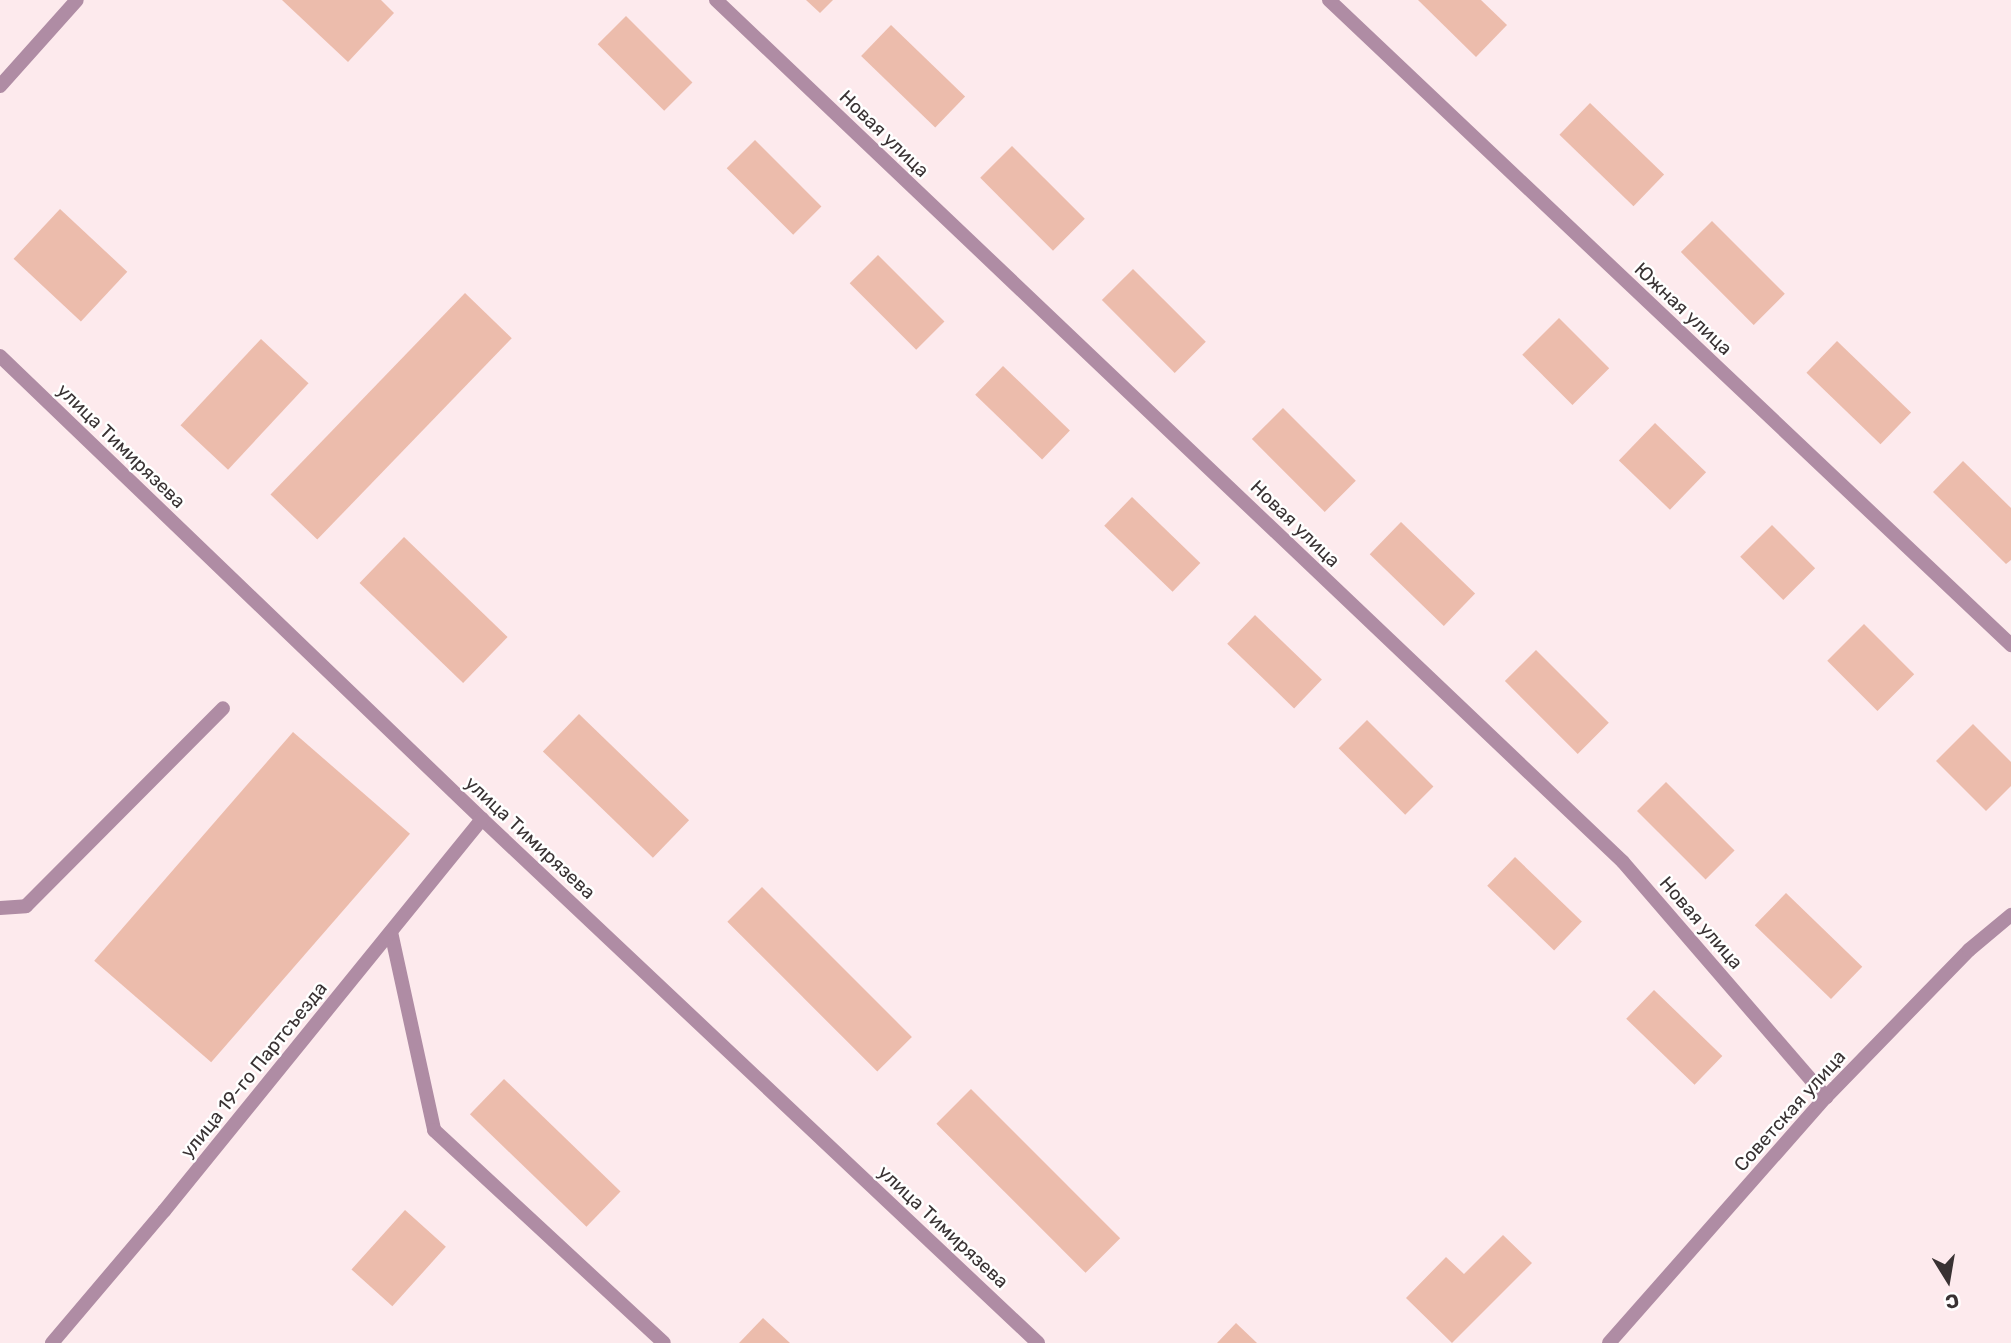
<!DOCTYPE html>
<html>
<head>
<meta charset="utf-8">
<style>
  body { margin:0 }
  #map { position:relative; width:2011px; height:1343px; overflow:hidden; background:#fdeaed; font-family:Rubik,sans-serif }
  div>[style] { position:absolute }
  .building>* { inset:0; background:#ecbcac; transform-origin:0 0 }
  .lane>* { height:14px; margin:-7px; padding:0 7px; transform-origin:7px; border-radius:7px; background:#af8ca4 }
  .street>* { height:14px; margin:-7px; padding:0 7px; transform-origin:7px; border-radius:7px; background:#af8ca4 }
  span { translate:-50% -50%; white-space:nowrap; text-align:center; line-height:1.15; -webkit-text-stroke:5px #fff; paint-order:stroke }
  .street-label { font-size:19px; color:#393233 }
  .north { position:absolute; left:1913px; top:1245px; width:70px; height:70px; -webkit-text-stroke:5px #fff; paint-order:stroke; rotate:169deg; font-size:19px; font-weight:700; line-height:28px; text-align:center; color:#393233 }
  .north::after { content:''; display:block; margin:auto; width:24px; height:32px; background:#393233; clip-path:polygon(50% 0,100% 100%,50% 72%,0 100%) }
</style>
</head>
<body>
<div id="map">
  <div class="building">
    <div style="clip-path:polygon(282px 0,381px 0,394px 13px,348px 62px)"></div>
    <div style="clip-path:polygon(806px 0,833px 0,820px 13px)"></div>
    <div style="clip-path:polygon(1418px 0,1481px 0,1507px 25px,1476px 57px)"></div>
    <div style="left:626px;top:16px;width:94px;height:40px;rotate:45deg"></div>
    <div style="left:891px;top:25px;width:103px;height:43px;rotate:44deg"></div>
    <div style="left:1590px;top:103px;width:103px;height:44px;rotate:44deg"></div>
    <div style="left:755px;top:140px;width:94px;height:40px;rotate:45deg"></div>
    <div style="left:1012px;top:146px;width:103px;height:45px;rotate:45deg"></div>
    <div style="left:60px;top:209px;width:92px;height:68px;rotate:43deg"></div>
    <div style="left:1712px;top:221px;width:103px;height:44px;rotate:45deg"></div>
    <div style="left:878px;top:255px;width:94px;height:40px;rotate:45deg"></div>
    <div style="left:1133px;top:269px;width:103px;height:44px;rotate:45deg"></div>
    <div style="left:465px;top:293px;width:65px;height:280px;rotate:44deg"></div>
    <div style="left:1559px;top:318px;width:71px;height:52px;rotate:45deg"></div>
    <div style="left:261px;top:339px;width:65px;height:118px;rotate:43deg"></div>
    <div style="left:1837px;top:341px;width:103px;height:44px;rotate:44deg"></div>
    <div style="left:1003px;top:366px;width:93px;height:40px;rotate:44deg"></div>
    <div style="left:1283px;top:408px;width:103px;height:44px;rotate:45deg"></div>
    <div style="left:1655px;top:423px;width:71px;height:52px;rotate:44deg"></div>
    <div style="clip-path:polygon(1963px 461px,2011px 508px,2011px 560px,2006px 564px,1933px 492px)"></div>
    <div style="left:1132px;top:497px;width:95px;height:40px;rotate:44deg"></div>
    <div style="left:1401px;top:522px;width:103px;height:45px;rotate:44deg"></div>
    <div style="left:1772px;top:525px;width:61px;height:45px;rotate:45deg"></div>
    <div style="left:404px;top:537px;width:144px;height:64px;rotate:44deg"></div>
    <div style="left:1255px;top:615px;width:93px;height:40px;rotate:44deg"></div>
    <div style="left:1864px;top:624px;width:71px;height:52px;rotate:45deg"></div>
    <div style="left:1536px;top:650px;width:103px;height:44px;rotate:45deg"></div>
    <div style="left:579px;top:714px;width:153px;height:52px;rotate:44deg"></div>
    <div style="left:1367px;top:720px;width:94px;height:40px;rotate:45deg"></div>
    <div style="clip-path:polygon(1973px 724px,2011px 762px,2011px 786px,1986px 811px,1936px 761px)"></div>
    <div style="left:293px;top:732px;width:155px;height:303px;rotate:41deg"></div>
    <div style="left:1666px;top:782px;width:97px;height:41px;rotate:45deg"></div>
    <div style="left:1515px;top:857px;width:93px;height:40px;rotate:44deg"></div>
    <div style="left:762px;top:887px;width:212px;height:49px;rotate:45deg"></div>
    <div style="left:1786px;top:893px;width:106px;height:45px;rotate:44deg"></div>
    <div style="left:1654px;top:990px;width:95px;height:40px;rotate:44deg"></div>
    <div style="left:504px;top:1079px;width:162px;height:49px;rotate:44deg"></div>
    <div style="left:971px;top:1089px;width:211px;height:49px;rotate:45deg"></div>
    <div style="left:405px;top:1210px;width:55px;height:80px;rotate:42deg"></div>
    <div style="clip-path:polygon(1503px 1235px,1532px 1263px,1452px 1343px,1406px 1298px,1446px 1257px,1464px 1274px)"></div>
    <div style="clip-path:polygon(763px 1318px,790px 1343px,739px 1343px)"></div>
    <div style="clip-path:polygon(1236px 1323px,1257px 1343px,1217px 1343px)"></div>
  </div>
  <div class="lane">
    <div style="left:0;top:908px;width:26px;rotate:-4deg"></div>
    <div style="left:26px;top:906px;width:279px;rotate:-45.1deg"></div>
    <div style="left:391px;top:932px;width:203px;rotate:77.7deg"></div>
    <div style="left:434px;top:1130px;width:313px;rotate:42.8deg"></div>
  </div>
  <div class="street">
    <div style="left:716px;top:0;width:1251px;rotate:43.54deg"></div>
    <div style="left:1623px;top:862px;width:311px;rotate:49.2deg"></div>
    <div style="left:1329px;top:0;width:939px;rotate:43.4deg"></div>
    <div style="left:0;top:86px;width:115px;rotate:-48.2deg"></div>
    <div style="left:0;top:356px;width:668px;rotate:43.85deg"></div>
    <div style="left:482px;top:819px;width:764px;rotate:43.3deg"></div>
    <div style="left:52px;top:1343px;width:173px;rotate:-49.7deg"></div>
    <div style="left:164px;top:1211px;width:505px;rotate:-50.95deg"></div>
    <div style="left:1609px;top:1343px;width:328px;rotate:-48.6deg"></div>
    <div style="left:1826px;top:1097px;width:205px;rotate:-45.8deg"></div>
    <div style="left:1969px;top:950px;width:55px;rotate:-39.8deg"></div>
  </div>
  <div class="street-label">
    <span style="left:884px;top:134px;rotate:44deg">Новая улица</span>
    <span style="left:1683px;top:309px;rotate:43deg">Южная улица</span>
    <span style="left:121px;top:446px;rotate:44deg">улица Тимирязева</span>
    <span style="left:1295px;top:524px;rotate:44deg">Новая улица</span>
    <span style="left:530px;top:838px;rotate:43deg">улица Тимирязева</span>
    <span style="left:1701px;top:923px;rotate:49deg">Новая улица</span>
    <span style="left:254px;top:1070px;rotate:-51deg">улица 19-го Партсъезда</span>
    <span style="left:1790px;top:1111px;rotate:-48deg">Советская улица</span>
    <span style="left:943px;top:1227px;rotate:43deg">улица Тимирязева</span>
  </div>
  <div class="north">С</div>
</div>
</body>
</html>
